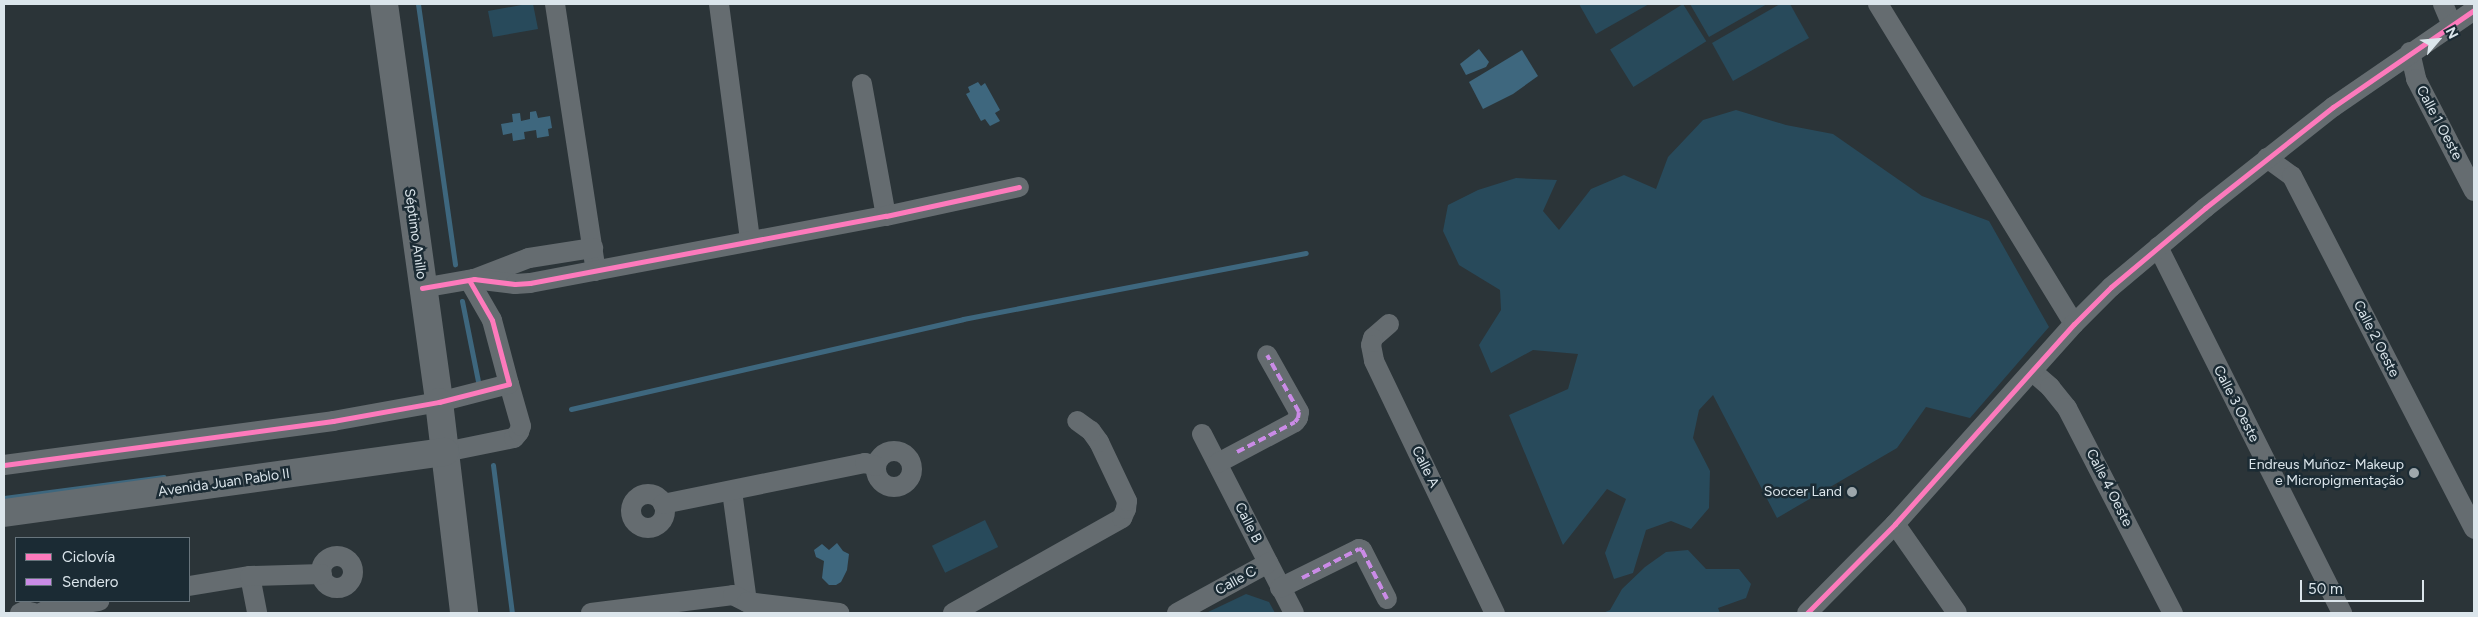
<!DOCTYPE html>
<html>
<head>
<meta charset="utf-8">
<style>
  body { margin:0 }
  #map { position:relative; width:2478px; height:617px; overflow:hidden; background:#2b3438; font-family:Figtree,sans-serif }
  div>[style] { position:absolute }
  .green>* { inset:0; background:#284a5b; transform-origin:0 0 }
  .water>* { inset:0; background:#3e677e }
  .stream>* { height:5px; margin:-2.5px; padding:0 2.5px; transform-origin:2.5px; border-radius:2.5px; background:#3e677e }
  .street>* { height:20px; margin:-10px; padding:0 10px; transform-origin:10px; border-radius:10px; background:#656c70 }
  .street>.ring { margin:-10px; padding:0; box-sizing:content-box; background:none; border:20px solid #656c70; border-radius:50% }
  .secondary>* { height:28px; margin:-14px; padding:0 14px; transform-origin:14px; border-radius:14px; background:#656c70 }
  .quiet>* { height:4px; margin-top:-2px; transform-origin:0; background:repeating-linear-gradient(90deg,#ca8be6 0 8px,transparent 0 12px) }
  .cycleway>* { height:5px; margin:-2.5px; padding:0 2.5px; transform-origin:2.5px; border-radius:2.5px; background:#fd7abc }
  .dots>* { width:14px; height:14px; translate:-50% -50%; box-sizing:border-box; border:2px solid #1b2b34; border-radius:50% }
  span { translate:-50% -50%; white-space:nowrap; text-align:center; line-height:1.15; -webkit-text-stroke:5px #1b2b34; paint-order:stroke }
  .street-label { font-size:14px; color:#dbe5eb }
  .poi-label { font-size:14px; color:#dbe5eb }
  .right { translate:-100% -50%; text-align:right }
  .frame { position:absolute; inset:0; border:5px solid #dbe5eb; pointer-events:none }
  .legend { position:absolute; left:15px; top:537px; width:175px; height:65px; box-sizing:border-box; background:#1b2b34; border:1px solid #68757d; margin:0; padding:6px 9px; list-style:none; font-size:15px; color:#dbe5eb }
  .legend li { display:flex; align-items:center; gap:10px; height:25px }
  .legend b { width:25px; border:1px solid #68757d }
  .north { position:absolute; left:2413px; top:15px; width:50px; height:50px; -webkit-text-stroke:4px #1b2b34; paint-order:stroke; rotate:63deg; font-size:14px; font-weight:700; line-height:20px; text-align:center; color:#dbe5eb }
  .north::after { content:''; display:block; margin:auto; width:18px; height:22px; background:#dbe5eb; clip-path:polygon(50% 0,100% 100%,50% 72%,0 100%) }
  .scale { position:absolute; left:2300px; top:580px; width:124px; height:22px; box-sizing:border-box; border:2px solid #dbe5eb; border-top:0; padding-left:6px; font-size:15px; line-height:18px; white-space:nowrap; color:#dbe5eb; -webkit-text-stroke:4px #1b2b34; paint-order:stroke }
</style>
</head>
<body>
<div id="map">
  <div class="green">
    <div style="clip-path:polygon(527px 4px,533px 4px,538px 29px,493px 37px,488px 11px)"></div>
    <div style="clip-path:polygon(1579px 4px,1649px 4px,1596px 34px)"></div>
    <div style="left:1683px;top:4px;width:44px;height:86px;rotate:58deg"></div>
    <div style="clip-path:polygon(1690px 4px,1767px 4px,1709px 37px)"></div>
    <div style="clip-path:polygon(1780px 4px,1790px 4px,1809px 38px,1733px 81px,1712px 43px)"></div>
    <div style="clip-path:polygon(1736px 110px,1786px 125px,1833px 134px,1922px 196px,1989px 221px,2049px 327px,1970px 418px,1926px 407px,1897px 448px,1777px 518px,1713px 395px,1699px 410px,1693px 438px,1710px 471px,1709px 508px,1691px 529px,1671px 521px,1646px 530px,1633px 573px,1614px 579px,1605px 553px,1626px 499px,1607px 489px,1563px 545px,1509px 415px,1568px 389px,1578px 354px,1533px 350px,1491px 373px,1479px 345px,1501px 310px,1500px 290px,1459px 265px,1443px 231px,1448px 205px,1478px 190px,1516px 178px,1557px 180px,1543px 211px,1559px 230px,1591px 189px,1624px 175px,1656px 189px,1668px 157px,1703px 120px)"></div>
    <div style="left:985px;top:520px;width:30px;height:59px;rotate:64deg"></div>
    <div style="clip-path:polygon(1688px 550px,1706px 569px,1739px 569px,1751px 584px,1746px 598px,1718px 608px,1720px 613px,1603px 613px,1610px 610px,1622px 589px,1645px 567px,1666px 552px)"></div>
    <div style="clip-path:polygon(1246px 594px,1269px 602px,1275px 613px,1206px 613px)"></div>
  </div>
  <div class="water">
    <div style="clip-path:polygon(1479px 49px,1489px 62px,1486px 67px,1466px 75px,1460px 64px)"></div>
    <div style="clip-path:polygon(1522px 50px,1538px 76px,1513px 94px,1483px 109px,1469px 82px)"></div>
    <div style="clip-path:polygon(978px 82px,981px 86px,985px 83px,1000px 110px,995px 113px,1000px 121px,990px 126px,985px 119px,981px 121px,966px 94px,970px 92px,968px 87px)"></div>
    <div style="clip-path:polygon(536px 111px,538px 118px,550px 116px,552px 128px,548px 129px,549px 136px,537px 138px,536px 130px,524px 132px,525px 139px,513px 141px,512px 133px,503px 135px,501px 124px,513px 122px,512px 114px,520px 113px,521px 121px,530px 119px,530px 112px)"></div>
    <div style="clip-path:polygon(837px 543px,843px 551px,849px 554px,847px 570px,841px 582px,836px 585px,829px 585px,822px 578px,824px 561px,816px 557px,814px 550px,822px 544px,829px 550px)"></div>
  </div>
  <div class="stream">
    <div style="left:418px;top:4px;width:263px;rotate:81.9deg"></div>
    <div style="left:462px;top:301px;width:82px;rotate:78.7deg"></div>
    <div style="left:571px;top:409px;width:402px;rotate:-12.9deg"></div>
    <div style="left:963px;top:319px;width:349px;rotate:-10.9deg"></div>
    <div style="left:493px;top:465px;width:149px;rotate:82.7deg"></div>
    <div style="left:4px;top:498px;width:161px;rotate:-7.5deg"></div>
  </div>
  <div class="street">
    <div style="left:555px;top:4px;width:270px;rotate:81.3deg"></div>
    <div style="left:719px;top:4px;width:238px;rotate:82.5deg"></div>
    <div style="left:1878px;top:4px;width:375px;rotate:58.5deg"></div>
    <div style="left:2443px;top:4px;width:23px;rotate:67deg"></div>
    <div style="left:2410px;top:52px;width:28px;rotate:77deg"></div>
    <div style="left:2416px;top:79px;width:126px;rotate:62.6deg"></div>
    <div style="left:862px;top:84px;width:134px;rotate:79.7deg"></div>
    <div style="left:2267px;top:158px;width:31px;rotate:36deg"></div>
    <div style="left:2292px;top:176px;width:397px;rotate:62.7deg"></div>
    <div style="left:2158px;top:247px;width:410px;rotate:63.3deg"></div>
    <div style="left:474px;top:279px;width:59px;rotate:-20.9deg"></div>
    <div style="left:529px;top:258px;width:65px;rotate:-8.9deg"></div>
    <div style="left:422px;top:288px;width:53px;rotate:-9.8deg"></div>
    <div style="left:474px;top:279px;width:41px;rotate:7deg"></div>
    <div style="left:515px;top:284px;width:15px;rotate:-4deg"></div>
    <div style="left:530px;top:283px;width:362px;rotate:-10.7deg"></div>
    <div style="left:886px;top:216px;width:136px;rotate:-12.3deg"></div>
    <div style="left:1389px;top:324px;width:21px;rotate:139deg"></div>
    <div style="left:1373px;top:338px;width:7px;rotate:106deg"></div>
    <div style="left:1371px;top:345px;width:16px;rotate:79deg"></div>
    <div style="left:1374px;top:361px;width:280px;rotate:64.4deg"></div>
    <div style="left:2033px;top:372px;width:23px;rotate:41deg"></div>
    <div style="left:2050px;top:387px;width:27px;rotate:51deg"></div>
    <div style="left:2067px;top:408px;width:231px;rotate:62.7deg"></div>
    <div style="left:1202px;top:434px;width:201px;rotate:62.8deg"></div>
    <div class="ring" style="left:876px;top:451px;width:16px;height:16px"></div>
    <div style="left:445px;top:452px;width:70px;rotate:-11.5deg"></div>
    <div style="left:514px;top:438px;width:8px;rotate:-50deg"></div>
    <div style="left:519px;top:432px;width:6px;rotate:-72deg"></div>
    <div style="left:521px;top:426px;width:44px;rotate:-105.9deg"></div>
    <div style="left:1218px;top:463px;width:87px;rotate:-28deg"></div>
    <div style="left:1295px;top:422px;width:5px;rotate:-53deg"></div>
    <div style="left:1298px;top:418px;width:6px;rotate:-81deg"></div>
    <div style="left:1299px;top:412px;width:65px;rotate:-119.3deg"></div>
    <div style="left:4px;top:465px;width:332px;rotate:-7.6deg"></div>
    <div style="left:333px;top:421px;width:108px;rotate:-10.2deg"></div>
    <div style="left:439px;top:402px;width:72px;rotate:-14.4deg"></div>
    <div style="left:509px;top:384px;width:66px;rotate:-104.9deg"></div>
    <div style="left:492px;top:320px;width:46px;rotate:-119.9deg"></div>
    <div style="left:732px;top:491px;width:112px;rotate:82.3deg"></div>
    <div class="ring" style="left:631px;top:494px;width:14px;height:14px"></div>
    <div style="left:663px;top:504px;width:206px;rotate:-11.5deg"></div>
    <div style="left:865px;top:463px;width:11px;rotate:15deg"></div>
    <div style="left:1895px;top:524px;width:108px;rotate:55.1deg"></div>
    <div class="ring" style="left:321px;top:556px;width:12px;height:12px"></div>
    <div style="left:250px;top:576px;width:38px;rotate:79deg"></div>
    <div style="left:189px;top:586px;width:62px;rotate:-9.3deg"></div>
    <div style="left:250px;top:576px;width:72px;rotate:-1.6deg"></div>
    <div style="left:1280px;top:588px;width:88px;rotate:-26.3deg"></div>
    <div style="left:1359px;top:549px;width:3px;rotate:18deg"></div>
    <div style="left:1362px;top:550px;width:55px;rotate:63deg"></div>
    <div style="left:20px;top:613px;width:5px;rotate:-22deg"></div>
    <div style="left:25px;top:611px;width:9px;rotate:13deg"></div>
    <div style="left:41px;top:613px;width:9px;rotate:-27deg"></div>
    <div style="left:49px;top:609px;width:51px;rotate:-9.1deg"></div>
    <div style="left:591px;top:613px;width:143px;rotate:-7.2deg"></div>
    <div style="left:733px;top:595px;width:16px;rotate:27deg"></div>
    <div style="left:747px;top:602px;width:93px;rotate:6.8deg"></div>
    <div style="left:953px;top:613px;width:194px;rotate:-29.3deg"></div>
    <div style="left:1122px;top:518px;width:10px;rotate:-66deg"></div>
    <div style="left:1126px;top:509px;width:8px;rotate:-83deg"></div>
    <div style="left:1127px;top:501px;width:65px;rotate:-115.4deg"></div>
    <div style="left:1099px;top:442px;width:14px;rotate:-126deg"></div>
    <div style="left:1091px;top:431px;width:17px;rotate:-144deg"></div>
    <div style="left:1177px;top:613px;width:104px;rotate:-28.8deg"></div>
    <div style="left:1807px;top:613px;width:125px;rotate:-45.3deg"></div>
    <div style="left:1895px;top:524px;width:268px;rotate:-48.2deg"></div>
    <div style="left:2074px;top:324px;width:52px;rotate:-45deg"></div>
    <div style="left:2111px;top:287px;width:123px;rotate:-40deg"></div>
    <div style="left:2205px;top:208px;width:163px;rotate:-38.3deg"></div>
    <div style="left:2333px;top:107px;width:171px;rotate:-34.5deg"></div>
  </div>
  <div class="secondary">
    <div style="left:384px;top:4px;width:402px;rotate:82.1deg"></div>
    <div style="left:439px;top:402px;width:212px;rotate:83.2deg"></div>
    <div style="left:4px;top:513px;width:445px;rotate:-7.9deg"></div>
  </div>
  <div class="quiet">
    <div style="left:1237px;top:452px;width:65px;rotate:-27.3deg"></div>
    <div style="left:1295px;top:422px;width:5px;rotate:-53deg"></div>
    <div style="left:1298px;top:418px;width:6px;rotate:-81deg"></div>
    <div style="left:1299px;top:412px;width:65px;rotate:-119.3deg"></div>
    <div style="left:1302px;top:578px;width:64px;rotate:-27deg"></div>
    <div style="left:1359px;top:549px;width:3px;rotate:18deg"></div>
    <div style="left:1362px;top:550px;width:55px;rotate:63deg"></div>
  </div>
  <div class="cycleway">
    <div style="left:422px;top:288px;width:53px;rotate:-9.8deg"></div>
    <div style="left:474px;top:279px;width:41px;rotate:7deg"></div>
    <div style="left:515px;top:284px;width:15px;rotate:-4deg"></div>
    <div style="left:530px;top:283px;width:362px;rotate:-10.7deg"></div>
    <div style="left:886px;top:216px;width:136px;rotate:-12.3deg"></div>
    <div style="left:4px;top:465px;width:332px;rotate:-7.6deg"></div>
    <div style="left:333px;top:421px;width:108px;rotate:-10.2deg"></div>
    <div style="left:439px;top:402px;width:72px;rotate:-14.4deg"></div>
    <div style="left:509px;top:384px;width:66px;rotate:-104.9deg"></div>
    <div style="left:492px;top:320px;width:46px;rotate:-119.9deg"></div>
    <div style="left:1807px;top:613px;width:125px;rotate:-45.3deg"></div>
    <div style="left:1895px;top:524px;width:268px;rotate:-48.2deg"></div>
    <div style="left:2074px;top:324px;width:52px;rotate:-45deg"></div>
    <div style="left:2111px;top:287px;width:123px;rotate:-40deg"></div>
    <div style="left:2205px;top:208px;width:163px;rotate:-38.3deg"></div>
    <div style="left:2333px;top:107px;width:171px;rotate:-34.5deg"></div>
  </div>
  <div class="dots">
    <div style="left:2414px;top:473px;background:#9da7ac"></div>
    <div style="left:1852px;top:492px;background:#9da7ac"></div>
  </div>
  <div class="street-label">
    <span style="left:2439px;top:123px;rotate:62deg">Calle 1 Oeste</span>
    <span style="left:415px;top:234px;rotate:82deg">Séptimo Anillo</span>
    <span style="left:2376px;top:339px;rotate:63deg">Calle 2 Oeste</span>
    <span style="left:2236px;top:404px;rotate:63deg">Calle 3 Oeste</span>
    <span style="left:1425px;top:467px;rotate:64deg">Calle A</span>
    <span style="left:224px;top:483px;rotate:-8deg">Avenida Juan Pablo II</span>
    <span style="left:2109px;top:488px;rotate:63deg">Calle 4 Oeste</span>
    <span style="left:1248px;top:523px;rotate:63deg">Calle B</span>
    <span style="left:1236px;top:581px;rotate:-29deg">Calle C</span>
  </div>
  <div class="poi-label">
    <span class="right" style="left:2404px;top:473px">Endreus Muñoz- Makeup<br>e Micropigmentação</span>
    <span class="right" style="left:1842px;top:492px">Soccer Land</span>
  </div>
  <div class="frame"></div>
  <ul class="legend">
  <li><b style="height:6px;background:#fd7abc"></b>Ciclovía</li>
  <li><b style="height:6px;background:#ca8be6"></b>Sendero</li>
  </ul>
  <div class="north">N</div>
  <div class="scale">50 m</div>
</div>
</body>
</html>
